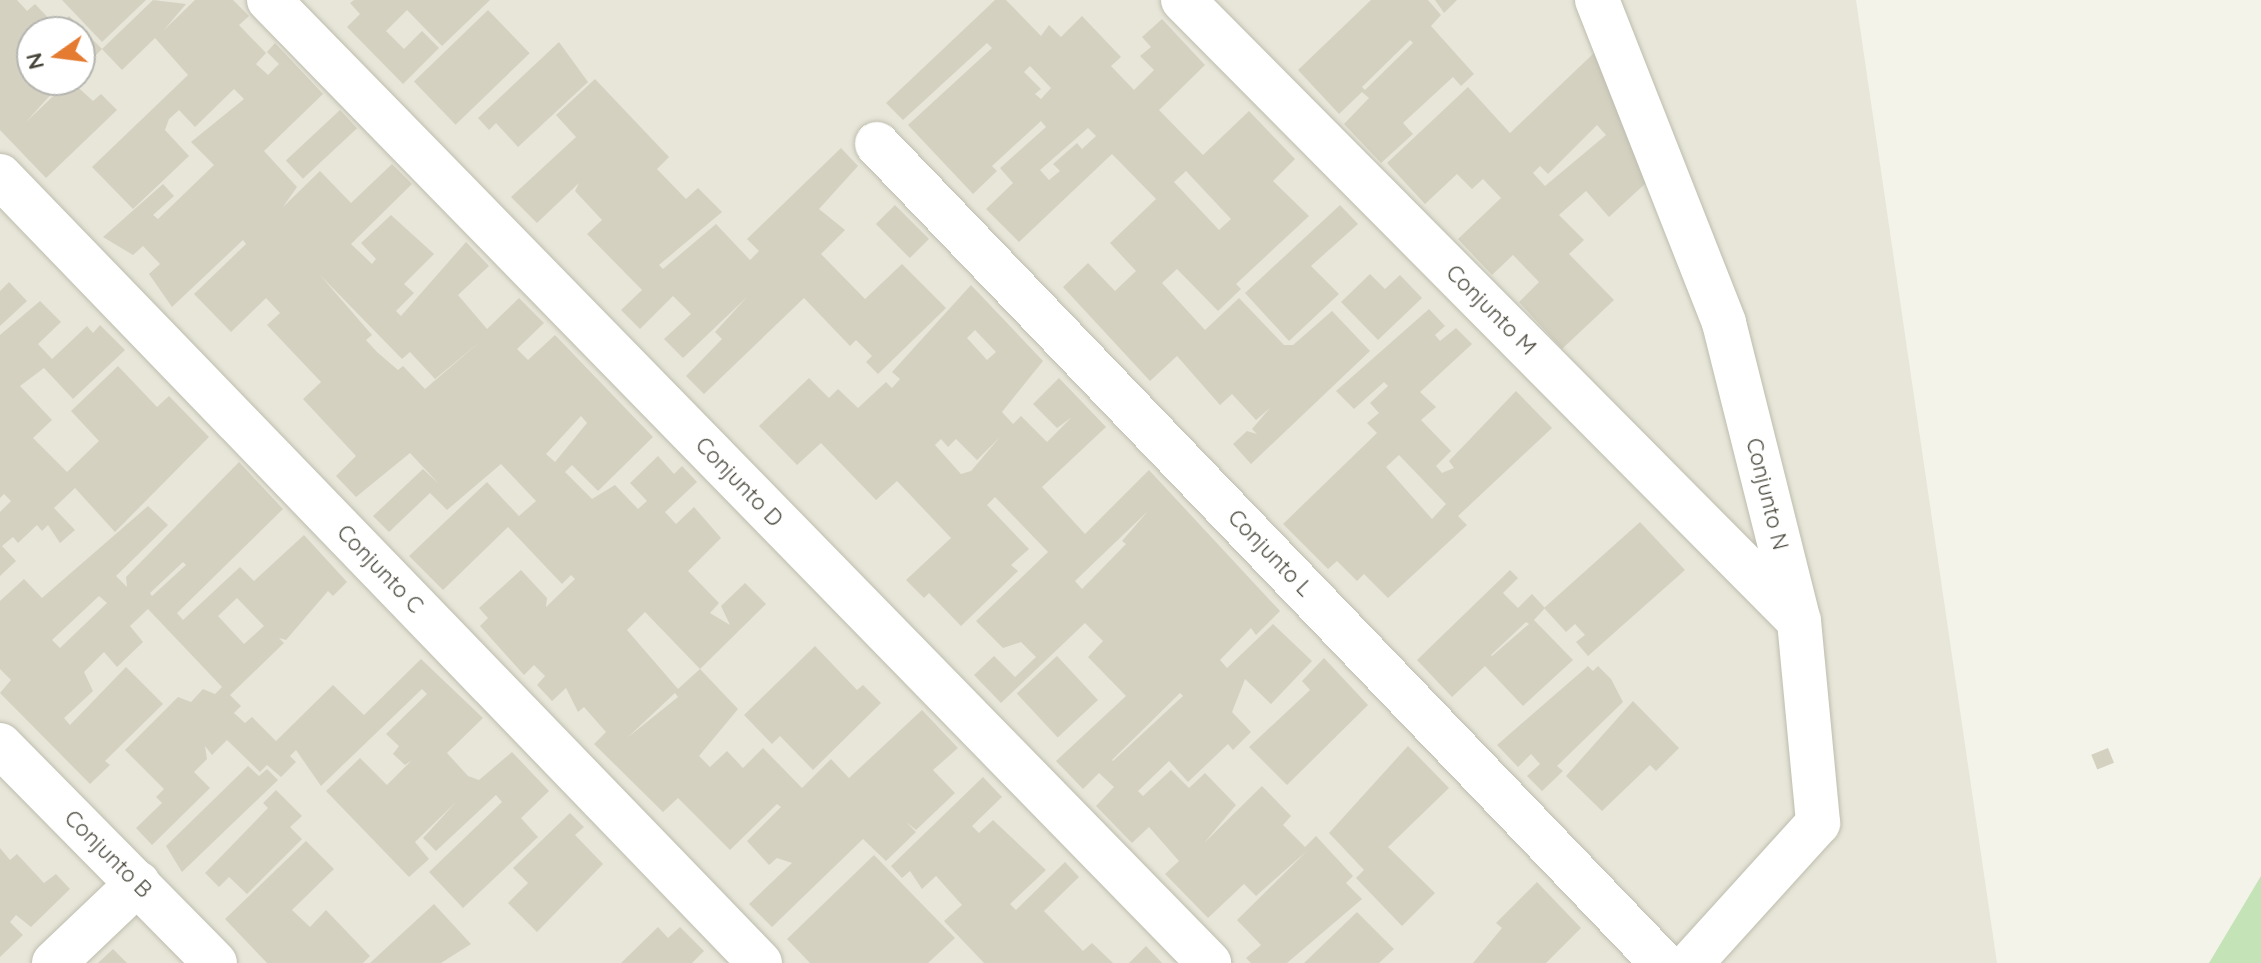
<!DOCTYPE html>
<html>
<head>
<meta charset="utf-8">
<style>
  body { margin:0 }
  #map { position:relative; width:2261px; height:963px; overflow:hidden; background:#f3f3ea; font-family:Quicksand,sans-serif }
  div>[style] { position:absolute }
  .residential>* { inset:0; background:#e7e6d9 }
  .green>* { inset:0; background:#c4e3b7 }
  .building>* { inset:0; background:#d4d1c1; transform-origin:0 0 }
  .roads { filter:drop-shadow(0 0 2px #bebdae) drop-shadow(0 0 2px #bebdae) }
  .minor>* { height:44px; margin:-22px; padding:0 22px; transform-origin:22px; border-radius:22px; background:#fff }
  span { translate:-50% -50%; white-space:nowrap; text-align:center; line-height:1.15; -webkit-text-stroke:8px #fff; paint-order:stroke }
  .street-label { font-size:22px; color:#474539 }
  .north { position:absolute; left:16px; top:16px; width:80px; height:80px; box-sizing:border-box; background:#fff; border:2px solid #b5b5b0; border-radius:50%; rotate:256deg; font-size:22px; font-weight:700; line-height:32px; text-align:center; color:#474539 }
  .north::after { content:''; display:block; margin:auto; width:28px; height:36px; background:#e47b31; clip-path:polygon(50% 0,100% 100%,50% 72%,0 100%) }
</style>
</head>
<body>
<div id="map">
  <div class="residential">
    <div style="clip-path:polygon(evenodd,0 0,1856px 0,1997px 963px,0 963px,0 0,32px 32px,80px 32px,80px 80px,32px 80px,32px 32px)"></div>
  </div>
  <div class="green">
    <div style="clip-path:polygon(2261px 876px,2261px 963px,2209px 963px)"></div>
  </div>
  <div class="building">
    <div style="clip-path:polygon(0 0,17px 0,27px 11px,35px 4px,57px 27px,69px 16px,102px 49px,80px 71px,80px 32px,32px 32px,32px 80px,64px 80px,26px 122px,70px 80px,93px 101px,101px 94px,117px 110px,46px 178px,0 130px)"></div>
    <div style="clip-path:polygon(62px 0,146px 0,102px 42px)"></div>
    <div style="clip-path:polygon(evenodd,153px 0,186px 4px,164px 30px,195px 0,233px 0,249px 16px,239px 25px,266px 53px,256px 64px,268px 75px,279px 64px,267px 52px,275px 43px,323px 94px,264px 151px,297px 187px,283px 207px,320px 171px,351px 203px,392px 164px,412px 184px,351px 244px,372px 264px,376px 259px,361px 243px,391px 215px,434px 254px,404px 284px,414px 293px,396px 311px,401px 316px,466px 242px,489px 266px,458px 295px,487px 329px,519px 298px,544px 323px,517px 349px,528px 360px,555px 335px,653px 437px,598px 491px,572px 465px,565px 472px,592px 499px,615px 485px,638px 509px,647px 501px,630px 483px,658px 456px,674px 474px,682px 466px,697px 482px,665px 512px,676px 524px,694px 507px,721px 538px,688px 571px,719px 603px,710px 613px,730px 625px,721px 606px,745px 583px,766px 604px,700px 669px,645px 612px,627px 630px,678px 689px,700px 669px,738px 709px,699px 756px,710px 767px,727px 751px,743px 768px,763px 748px,802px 788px,831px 759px,849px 778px,922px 710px,958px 748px,933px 770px,955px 793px,916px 830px,906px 822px,916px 832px,886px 861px,863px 839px,772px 927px,749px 904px,792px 863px,777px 858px,769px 865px,747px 841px,781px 807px,777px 804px,730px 850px,678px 798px,663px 812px,594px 744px,606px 732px,584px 707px,578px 712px,566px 688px,552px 701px,537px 685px,545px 676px,534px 665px,524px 675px,480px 626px,488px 618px,479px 608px,521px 570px,547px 598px,546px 607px,575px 579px,571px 575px,562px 584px,508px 527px,443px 590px,409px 556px,487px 482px,519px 516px,536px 501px,501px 464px,447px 510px,430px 493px,389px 532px,373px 516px,423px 469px,439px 484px,410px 453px,356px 497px,336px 476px,356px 456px,303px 399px,321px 382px,267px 325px,280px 313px,266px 298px,231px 332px,194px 294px,246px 244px,243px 240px,172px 307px,149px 274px,160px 264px,143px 246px,133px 255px,103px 237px,163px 184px,174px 196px,153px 215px,158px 219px,214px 165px,191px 142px,244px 99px,234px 89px,195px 127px,179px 110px,169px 119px,165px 130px,189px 156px,133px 209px,92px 167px,188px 75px,155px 38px,122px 70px,102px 49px,153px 0,320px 275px,402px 359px,410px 352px,435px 379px,482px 340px,425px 389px,403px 366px,398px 370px,377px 352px,366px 340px,372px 335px,320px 275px,153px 0,581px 416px,587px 423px,555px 462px,546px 454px,581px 416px,153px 0,675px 693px,678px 697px,627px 738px,675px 693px)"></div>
    <div style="clip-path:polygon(354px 0,490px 0,442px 46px,407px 10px,386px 31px,404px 49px,422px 31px,439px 48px,403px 84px,347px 27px,360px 14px,350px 3px)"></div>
    <div style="clip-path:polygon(evenodd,995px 0,1006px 0,1041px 36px,1049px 25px,1061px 37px,1082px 16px,1121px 57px,1111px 66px,1134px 90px,1154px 70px,1140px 56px,1151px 47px,1142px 37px,1162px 19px,1205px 65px,1159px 110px,1203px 155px,1249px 111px,1295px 159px,1273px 181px,1309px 216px,1236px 284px,1241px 289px,1218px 311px,1177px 269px,1162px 283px,1205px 330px,1239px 298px,1284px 345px,1293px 345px,1332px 311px,1370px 351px,1251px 464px,1233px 444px,1247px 431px,1257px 434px,1252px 429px,1270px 408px,1256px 420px,1232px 394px,1220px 405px,1177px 356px,1150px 381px,1063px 287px,1088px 263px,1115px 291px,1136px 271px,1110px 243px,1156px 199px,1112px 154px,1019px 242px,986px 209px,1013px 183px,1000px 168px,1046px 127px,1041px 121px,992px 166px,997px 171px,973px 194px,908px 125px,992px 48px,987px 43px,903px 120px,886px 103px,995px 0,1030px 66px,1051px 88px,1041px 99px,1035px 94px,1041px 89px,1024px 72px,1030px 66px,995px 0,1088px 128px,1096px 136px,1082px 149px,1077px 143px,1053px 164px,1060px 171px,1049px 180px,1040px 170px,1088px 128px,995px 0,1186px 171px,1231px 219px,1219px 230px,1174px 182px,1186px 171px)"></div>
    <div style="clip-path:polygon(evenodd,1371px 0,1428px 0,1441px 15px,1431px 26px,1474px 74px,1461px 86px,1453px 77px,1403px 123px,1413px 134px,1381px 163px,1344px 124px,1369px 98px,1362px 92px,1339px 114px,1298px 70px,1371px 0,1410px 40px,1413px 43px,1365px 90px,1362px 87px,1410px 40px)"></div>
    <div style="clip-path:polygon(1435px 0,1457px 0,1444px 13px)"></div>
    <div style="left:488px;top:10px;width:60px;height:103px;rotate:46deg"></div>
    <div style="clip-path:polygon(559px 42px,588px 82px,518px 147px,496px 123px,489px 130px,478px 118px)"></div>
    <div style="clip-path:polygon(evenodd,1595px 52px,1647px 182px,1609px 217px,1586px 191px,1559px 215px,1584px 240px,1569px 254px,1614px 300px,1562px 349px,1519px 302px,1539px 282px,1513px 255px,1492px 275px,1458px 239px,1501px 198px,1483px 179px,1472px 189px,1457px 174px,1425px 204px,1387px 163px,1468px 87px,1510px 133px,1595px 52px,1597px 125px,1606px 135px,1545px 186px,1533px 173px,1540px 166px,1548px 174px,1597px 125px)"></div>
    <div style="clip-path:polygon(595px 79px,669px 157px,657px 169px,686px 199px,698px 188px,722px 212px,659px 265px,663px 269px,716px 224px,750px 260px,759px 251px,747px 239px,841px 148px,858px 166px,819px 209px,845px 230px,821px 254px,865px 299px,902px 264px,946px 308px,878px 374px,866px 362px,872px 356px,856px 340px,850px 346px,804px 298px,704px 394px,686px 376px,722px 339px,715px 332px,747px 297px,683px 358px,664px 339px,691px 314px,673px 296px,640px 329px,621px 310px,642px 290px,587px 234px,602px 220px,575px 191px,579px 183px,537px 223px,511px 197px,576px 137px,556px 115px)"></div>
    <div style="left:340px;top:110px;width:25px;height:74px;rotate:47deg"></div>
    <div style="left:895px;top:205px;width:48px;height:27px;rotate:45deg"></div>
    <div style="clip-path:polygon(1340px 205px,1358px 224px,1311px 266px,1339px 294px,1289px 341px,1245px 293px)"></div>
    <div style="clip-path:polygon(1370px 274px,1385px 289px,1400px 275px,1422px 298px,1378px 340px,1341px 302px)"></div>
    <div style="clip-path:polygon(9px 282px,27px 301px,0 326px,0 291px)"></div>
    <div style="clip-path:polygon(evenodd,971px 285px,1043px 361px,1002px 412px,1013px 424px,1021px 416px,1047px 442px,1072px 417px,1057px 428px,1033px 404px,1059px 378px,1106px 427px,1042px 487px,1085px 534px,1149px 470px,1280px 611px,1256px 635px,1251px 628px,1220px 660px,1227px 668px,1273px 624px,1312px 661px,1271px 704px,1245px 679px,1232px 712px,1251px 732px,1233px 750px,1228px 744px,1188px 782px,1169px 761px,1138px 791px,1143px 796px,1171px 770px,1189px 788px,1205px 773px,1236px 805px,1204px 843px,1262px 786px,1291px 816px,1283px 825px,1305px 847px,1316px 836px,1353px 876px,1346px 883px,1362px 899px,1287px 963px,1251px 963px,1246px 958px,1261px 945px,1237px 920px,1308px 850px,1256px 896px,1244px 884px,1208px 918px,1165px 874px,1179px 861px,1149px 827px,1132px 843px,1096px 806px,1114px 787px,1099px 773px,1083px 789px,1056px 761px,1126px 696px,1088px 657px,1103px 641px,1085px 623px,1001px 703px,974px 675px,994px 656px,1015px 677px,1036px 657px,1021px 642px,1003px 648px,976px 621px,1048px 552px,995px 497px,987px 505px,1029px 549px,1011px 565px,1018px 571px,961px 626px,929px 593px,924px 598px,906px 580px,951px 538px,897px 481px,876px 500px,821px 443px,797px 465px,759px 426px,809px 378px,829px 398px,838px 389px,858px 408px,886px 382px,892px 388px,900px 379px,892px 372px,971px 285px,975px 330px,996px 352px,987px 360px,967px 338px,975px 330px,971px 285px,1000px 437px,971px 471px,961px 474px,935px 445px,941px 439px,948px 447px,956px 439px,977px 460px,1000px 437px,971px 285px,1148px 511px,1122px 541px,1126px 544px,1082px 589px,1075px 581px,1148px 511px,971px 285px,1180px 693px,1183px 696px,1113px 761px,1112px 760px,1180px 693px)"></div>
    <div style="clip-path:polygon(40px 301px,61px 322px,38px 344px,52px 359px,87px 326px,93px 333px,100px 325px,125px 350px,73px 399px,44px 368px,20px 386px,52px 420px,33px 438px,67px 472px,99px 441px,71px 411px,118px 366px,157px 407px,169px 396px,209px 437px,115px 532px,75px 488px,54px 508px,75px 530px,60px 543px,48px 525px,42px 531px,37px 525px,18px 543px,13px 537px,2px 546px,16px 561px,0 576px,0 512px,11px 501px,4px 494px,0 498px,0 335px)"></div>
    <div style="clip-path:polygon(evenodd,1429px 309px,1445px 326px,1435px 335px,1440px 341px,1456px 328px,1472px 344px,1420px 392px,1436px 407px,1421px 420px,1451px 451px,1436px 466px,1442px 473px,1454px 468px,1449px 461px,1516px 391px,1552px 428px,1458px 516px,1467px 525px,1388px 598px,1364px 574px,1357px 581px,1337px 561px,1328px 569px,1283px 524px,1377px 433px,1367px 423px,1379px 413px,1370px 403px,1388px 386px,1384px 382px,1354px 409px,1336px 391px,1429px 309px,1399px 455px,1446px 504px,1432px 519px,1386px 467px,1399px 455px)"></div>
    <div style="clip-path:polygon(evenodd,239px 462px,283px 509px,177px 613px,183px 620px,240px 567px,254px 581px,304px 535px,347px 582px,333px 596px,328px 591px,286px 640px,279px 638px,284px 643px,230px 695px,241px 706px,234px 713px,245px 723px,252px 717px,276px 741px,333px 685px,364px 715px,421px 659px,483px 718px,447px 753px,468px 776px,479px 780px,512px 752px,549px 791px,521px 818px,538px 837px,463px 908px,429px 872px,502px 802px,496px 795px,436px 851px,423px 838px,456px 802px,415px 842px,429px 859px,409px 877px,326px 791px,360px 758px,387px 785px,412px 760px,405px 765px,393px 754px,399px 746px,386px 734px,427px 694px,422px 689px,321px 786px,296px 750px,290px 756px,296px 762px,281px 777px,267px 765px,260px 772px,227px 740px,212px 755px,205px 746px,207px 759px,194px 772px,210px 788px,152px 845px,136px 828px,162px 803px,156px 797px,164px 789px,125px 750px,178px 697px,191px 702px,203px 689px,215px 694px,222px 687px,148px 609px,130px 626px,143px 642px,117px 667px,104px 652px,84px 672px,93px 691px,64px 718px,70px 725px,126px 667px,163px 704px,105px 761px,110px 765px,90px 784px,0 693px,11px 680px,0 669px,0 601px,24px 579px,42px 598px,148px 506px,168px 525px,116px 576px,127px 587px,126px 577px,239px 462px,183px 562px,186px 565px,152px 596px,150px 593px,183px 562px,239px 462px,99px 596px,107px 603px,60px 648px,52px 640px,99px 596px,239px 462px,237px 598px,264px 626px,244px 644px,218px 616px,237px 598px)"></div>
    <div style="clip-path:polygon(1640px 522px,1685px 570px,1588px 656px,1576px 642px,1585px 635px,1575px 624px,1566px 632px,1544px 608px)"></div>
    <div style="clip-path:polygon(evenodd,1510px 570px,1518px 578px,1503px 593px,1518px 608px,1532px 594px,1545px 608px,1534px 620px,1573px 660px,1523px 706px,1485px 666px,1452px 697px,1417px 660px,1510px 570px,1526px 622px,1529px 624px,1492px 656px,1491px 655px,1526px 622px)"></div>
    <div style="clip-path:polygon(815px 646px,857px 690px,863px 685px,881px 703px,813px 770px,780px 736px,772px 744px,744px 715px)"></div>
    <div style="left:1057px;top:656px;width:60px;height:55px;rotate:47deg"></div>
    <div style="clip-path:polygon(1324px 658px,1368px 705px,1287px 785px,1249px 747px,1310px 690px,1302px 681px)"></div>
    <div style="clip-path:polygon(1588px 666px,1593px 671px,1598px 666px,1611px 679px,1623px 702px,1557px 766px,1563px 771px,1542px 791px,1527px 776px,1540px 764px,1531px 754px,1518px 767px,1497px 745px)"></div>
    <div style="clip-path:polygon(1633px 701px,1679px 748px,1656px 771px,1650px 765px,1602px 811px,1566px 776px)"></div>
    <div style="clip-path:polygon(1408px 746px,1449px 788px,1388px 847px,1435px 893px,1402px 926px,1356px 878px,1364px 870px,1329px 833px)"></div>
    <div style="left:2108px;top:748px;width:16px;height:18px;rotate:68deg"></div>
    <div style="clip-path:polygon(248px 766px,259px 776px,267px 769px,278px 780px,182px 872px,166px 846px)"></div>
    <div style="clip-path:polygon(983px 777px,1002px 797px,972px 826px,979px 833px,993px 820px,1046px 870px,1010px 904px,1016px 910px,1065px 862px,1079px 877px,1044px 911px,1083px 951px,1092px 943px,1113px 963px,984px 963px,944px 921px,962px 905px,936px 876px,922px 889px,910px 871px,902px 878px,891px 866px)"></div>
    <div style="clip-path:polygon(276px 790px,302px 816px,290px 827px,302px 839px,247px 894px,229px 877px,219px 887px,205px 873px,268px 808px,263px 803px)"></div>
    <div style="clip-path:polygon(570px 813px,584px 827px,575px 835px,603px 864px,537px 932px,508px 903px,528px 883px,513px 868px)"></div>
    <div style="clip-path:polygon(306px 841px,334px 869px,292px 910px,310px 927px,326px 910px,370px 956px,363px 963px,267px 963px,225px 919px)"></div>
    <div style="clip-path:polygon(0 848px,10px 860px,17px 854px,44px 883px,56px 874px,70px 889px,31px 927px,16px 915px,10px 922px,23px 935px,0 957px)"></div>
    <div style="clip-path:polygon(874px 855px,955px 938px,928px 963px,810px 963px,787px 939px)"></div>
    <div style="clip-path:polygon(1537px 882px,1581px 928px,1546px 963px,1473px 963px,1502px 928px,1496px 923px)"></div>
    <div style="clip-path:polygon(434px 904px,471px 944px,441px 963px,370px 963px)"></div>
    <div style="clip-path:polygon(1357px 912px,1394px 949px,1379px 963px,1304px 963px)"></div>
    <div style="clip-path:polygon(658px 927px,668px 938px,680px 927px,704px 951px,692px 963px,621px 963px)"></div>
    <div style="clip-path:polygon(1146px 946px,1162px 963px,1129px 963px)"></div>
    <div style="clip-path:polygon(113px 949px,127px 963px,98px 963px)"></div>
  </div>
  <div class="roads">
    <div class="minor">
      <div style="left:269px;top:0;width:1346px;rotate:45.69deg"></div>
      <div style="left:1183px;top:0;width:872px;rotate:45.23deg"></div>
      <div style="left:1597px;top:0;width:347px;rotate:68.5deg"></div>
      <div style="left:1724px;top:323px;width:307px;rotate:75.9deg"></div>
      <div style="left:1799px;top:621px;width:203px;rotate:84.6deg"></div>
      <div style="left:1818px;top:823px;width:189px;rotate:132.2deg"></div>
      <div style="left:877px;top:144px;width:1134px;rotate:46.21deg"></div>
      <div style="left:0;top:176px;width:1094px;rotate:46deg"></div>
      <div style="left:0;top:745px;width:306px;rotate:45.4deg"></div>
      <div style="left:54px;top:963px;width:116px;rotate:-43.6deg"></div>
    </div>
  </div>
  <div class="street-label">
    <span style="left:1491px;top:310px;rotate:45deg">Conjunto M</span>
    <span style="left:739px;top:482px;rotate:46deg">Conjunto D</span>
    <span style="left:1767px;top:494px;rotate:76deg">Conjunto N</span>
    <span style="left:1270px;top:553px;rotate:46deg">Conjunto L</span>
    <span style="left:380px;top:569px;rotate:46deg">Conjunto C</span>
    <span style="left:108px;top:854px;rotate:45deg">Conjunto B</span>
  </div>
  <div class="north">N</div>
</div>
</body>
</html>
